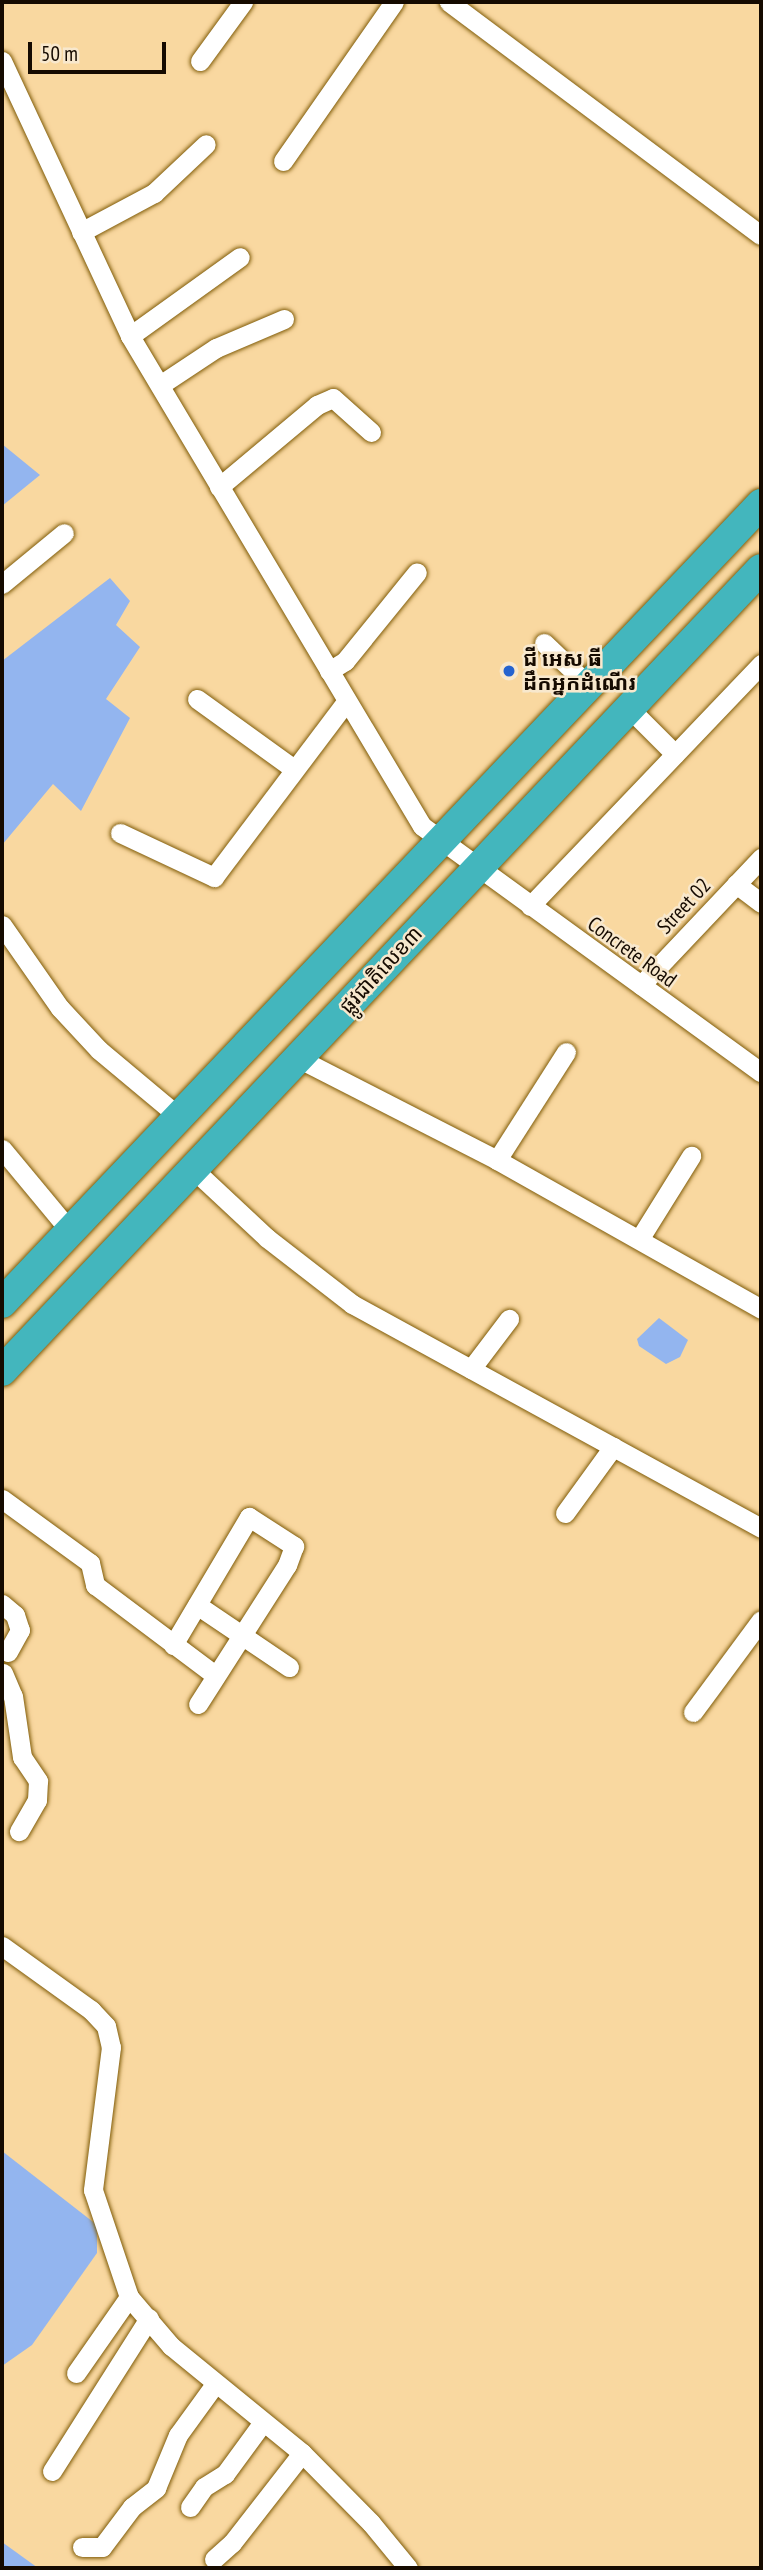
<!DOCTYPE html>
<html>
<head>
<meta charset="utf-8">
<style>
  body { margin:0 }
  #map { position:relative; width:763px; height:2570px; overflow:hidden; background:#f9d8a0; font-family:"PT Sans Narrow","Noto Sans Khmer",sans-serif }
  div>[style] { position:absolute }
  .water>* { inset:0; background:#93b5ef }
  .roads { filter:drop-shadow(0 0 2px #805c09) drop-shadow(0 0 2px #805c09) }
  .minor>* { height:19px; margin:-9.5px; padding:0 9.5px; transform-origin:9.5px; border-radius:9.5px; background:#fff }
  .highway>* { height:30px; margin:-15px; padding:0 15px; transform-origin:15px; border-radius:15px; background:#43b6bd }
  .dots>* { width:19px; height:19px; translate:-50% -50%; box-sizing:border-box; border:4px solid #f8e8cd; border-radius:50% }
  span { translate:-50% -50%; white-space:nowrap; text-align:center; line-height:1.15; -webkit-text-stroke:5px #f8e8cd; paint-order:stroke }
  .poi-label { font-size:21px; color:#150a00; font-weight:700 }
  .left { translate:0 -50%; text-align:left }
  .street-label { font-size:21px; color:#150a00 }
  .frame { position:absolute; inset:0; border:4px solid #150a00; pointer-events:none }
  .scale { position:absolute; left:28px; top:42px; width:138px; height:32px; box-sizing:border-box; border:4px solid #150a00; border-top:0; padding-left:9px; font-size:21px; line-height:24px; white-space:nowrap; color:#150a00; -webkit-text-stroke:5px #f8e8cd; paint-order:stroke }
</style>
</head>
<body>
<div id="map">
  <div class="water">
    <div style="clip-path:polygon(2px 444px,40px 475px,2px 506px)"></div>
    <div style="clip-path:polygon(110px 578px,130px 601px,116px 625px,140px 647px,106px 699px,130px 718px,81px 811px,53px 784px,2px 845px,2px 661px)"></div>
    <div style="clip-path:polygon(659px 1318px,688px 1340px,680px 1357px,666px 1364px,639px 1346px,637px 1339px)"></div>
    <div style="clip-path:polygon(2px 2151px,97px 2225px,97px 2253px,32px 2345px,2px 2366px)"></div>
    <div style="clip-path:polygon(2px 2542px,38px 2568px,2px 2568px)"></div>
  </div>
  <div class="roads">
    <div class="minor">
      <div style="left:449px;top:2px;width:389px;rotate:36.8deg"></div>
      <div style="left:2px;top:61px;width:303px;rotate:65deg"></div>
      <div style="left:130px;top:336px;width:570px;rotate:59.21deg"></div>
      <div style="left:422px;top:826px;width:419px;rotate:36deg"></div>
      <div style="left:200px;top:61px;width:73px;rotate:-53.9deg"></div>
      <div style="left:283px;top:161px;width:194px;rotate:-55.1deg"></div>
      <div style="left:81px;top:232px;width:83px;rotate:-28.1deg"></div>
      <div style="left:154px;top:193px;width:71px;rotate:-43.3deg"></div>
      <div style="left:130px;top:336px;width:135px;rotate:-35.7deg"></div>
      <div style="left:160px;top:385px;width:67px;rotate:-33.5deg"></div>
      <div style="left:216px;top:348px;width:74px;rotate:-23.1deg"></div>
      <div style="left:219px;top:487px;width:128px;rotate:-39.9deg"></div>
      <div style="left:317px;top:405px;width:17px;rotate:-24deg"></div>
      <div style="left:333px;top:398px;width:51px;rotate:41.8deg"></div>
      <div style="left:2px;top:584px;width:80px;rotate:-39.4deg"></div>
      <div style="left:544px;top:643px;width:62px;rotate:43.7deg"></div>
      <div style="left:329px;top:671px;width:19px;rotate:-32deg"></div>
      <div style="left:345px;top:661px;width:114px;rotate:-51deg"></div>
      <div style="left:197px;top:699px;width:120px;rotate:35.8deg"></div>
      <div style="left:629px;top:708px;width:65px;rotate:45deg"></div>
      <div style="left:120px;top:833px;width:104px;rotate:25.1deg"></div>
      <div style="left:214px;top:877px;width:219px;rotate:-53deg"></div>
      <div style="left:736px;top:884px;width:31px;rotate:37deg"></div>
      <div style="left:530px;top:906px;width:335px;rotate:-46.3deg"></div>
      <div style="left:2px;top:925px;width:101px;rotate:55.1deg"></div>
      <div style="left:60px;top:1008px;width:57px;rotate:47.1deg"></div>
      <div style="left:99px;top:1050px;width:104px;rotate:39.9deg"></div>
      <div style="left:641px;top:985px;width:175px;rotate:-46.6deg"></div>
      <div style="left:298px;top:1058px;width:224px;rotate:27.1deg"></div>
      <div style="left:497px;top:1160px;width:303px;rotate:29.4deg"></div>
      <div style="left:2px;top:1149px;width:107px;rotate:50.3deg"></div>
      <div style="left:497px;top:1160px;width:128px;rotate:-57.4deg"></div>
      <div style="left:193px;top:1169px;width:101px;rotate:43deg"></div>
      <div style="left:267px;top:1238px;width:108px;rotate:37.8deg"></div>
      <div style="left:352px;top:1304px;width:466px;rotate:28.7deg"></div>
      <div style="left:640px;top:1238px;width:97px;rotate:-58.1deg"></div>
      <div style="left:471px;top:1369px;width:63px;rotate:-52.8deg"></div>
      <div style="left:2px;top:1499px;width:109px;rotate:36deg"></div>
      <div style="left:90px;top:1563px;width:23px;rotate:77deg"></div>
      <div style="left:95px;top:1585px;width:151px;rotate:36.9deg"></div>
      <div style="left:565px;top:1513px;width:82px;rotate:-54deg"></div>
      <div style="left:2px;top:1604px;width:17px;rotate:40deg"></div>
      <div style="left:15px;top:1615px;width:16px;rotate:72deg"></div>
      <div style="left:20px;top:1630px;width:25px;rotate:119deg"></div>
      <div style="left:197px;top:1605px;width:111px;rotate:34deg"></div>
      <div style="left:173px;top:1645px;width:149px;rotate:-59.3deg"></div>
      <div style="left:249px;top:1517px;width:54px;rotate:32.8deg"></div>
      <div style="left:294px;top:1546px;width:20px;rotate:110deg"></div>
      <div style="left:287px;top:1565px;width:165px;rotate:122.6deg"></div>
      <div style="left:3px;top:1673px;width:25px;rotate:67deg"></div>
      <div style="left:13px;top:1696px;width:62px;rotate:81.6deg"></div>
      <div style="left:22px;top:1757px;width:29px;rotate:56deg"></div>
      <div style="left:38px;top:1781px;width:19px;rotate:93deg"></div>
      <div style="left:37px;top:1800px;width:36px;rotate:120deg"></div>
      <div style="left:693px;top:1712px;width:114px;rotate:-53.5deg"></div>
      <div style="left:2px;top:1946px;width:110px;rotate:35.7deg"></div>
      <div style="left:91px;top:2010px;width:22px;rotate:47deg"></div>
      <div style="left:106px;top:2026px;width:22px;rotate:77deg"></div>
      <div style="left:111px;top:2047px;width:144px;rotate:97.2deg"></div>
      <div style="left:93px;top:2190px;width:113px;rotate:71.4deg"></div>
      <div style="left:129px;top:2297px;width:65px;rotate:49.4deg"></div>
      <div style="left:171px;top:2346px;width:169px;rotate:39.2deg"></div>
      <div style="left:302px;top:2453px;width:98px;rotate:45.4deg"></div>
      <div style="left:371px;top:2523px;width:58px;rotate:50.6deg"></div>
      <div style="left:76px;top:2373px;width:93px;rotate:-55.1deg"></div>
      <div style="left:52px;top:2471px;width:181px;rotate:-57.6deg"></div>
      <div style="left:190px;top:2507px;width:24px;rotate:-55deg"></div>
      <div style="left:204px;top:2487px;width:25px;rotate:-32deg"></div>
      <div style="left:225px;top:2474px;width:64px;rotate:-53.8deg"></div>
      <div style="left:82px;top:2547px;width:20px"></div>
      <div style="left:102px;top:2547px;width:50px;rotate:-53.1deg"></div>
      <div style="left:132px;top:2507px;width:31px;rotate:-38deg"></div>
      <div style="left:156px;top:2488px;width:57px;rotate:-67.5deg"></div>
      <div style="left:178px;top:2435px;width:63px;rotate:-54deg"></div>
      <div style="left:214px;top:2559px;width:24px;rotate:-42deg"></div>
      <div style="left:232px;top:2543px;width:114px;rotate:-52.1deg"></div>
    </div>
    <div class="highway">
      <div style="left:2px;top:1303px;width:1102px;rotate:-46.47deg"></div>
      <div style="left:2px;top:1371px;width:1104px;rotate:-46.58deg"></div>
    </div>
  </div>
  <div class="dots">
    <div style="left:509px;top:671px;background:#2563cf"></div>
  </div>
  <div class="poi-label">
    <span class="left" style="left:523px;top:671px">ជី អេស ធី<br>ដឹកអ្នកដំណើរ</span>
  </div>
  <div class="street-label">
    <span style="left:684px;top:906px;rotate:-47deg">Street 02</span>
    <span style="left:632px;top:952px;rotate:36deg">Concrete Road</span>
    <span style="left:381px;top:970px;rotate:-47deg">ផ្លូវជាតិលេខ៣</span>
  </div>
  <div class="frame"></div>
  <div class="scale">50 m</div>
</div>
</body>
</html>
